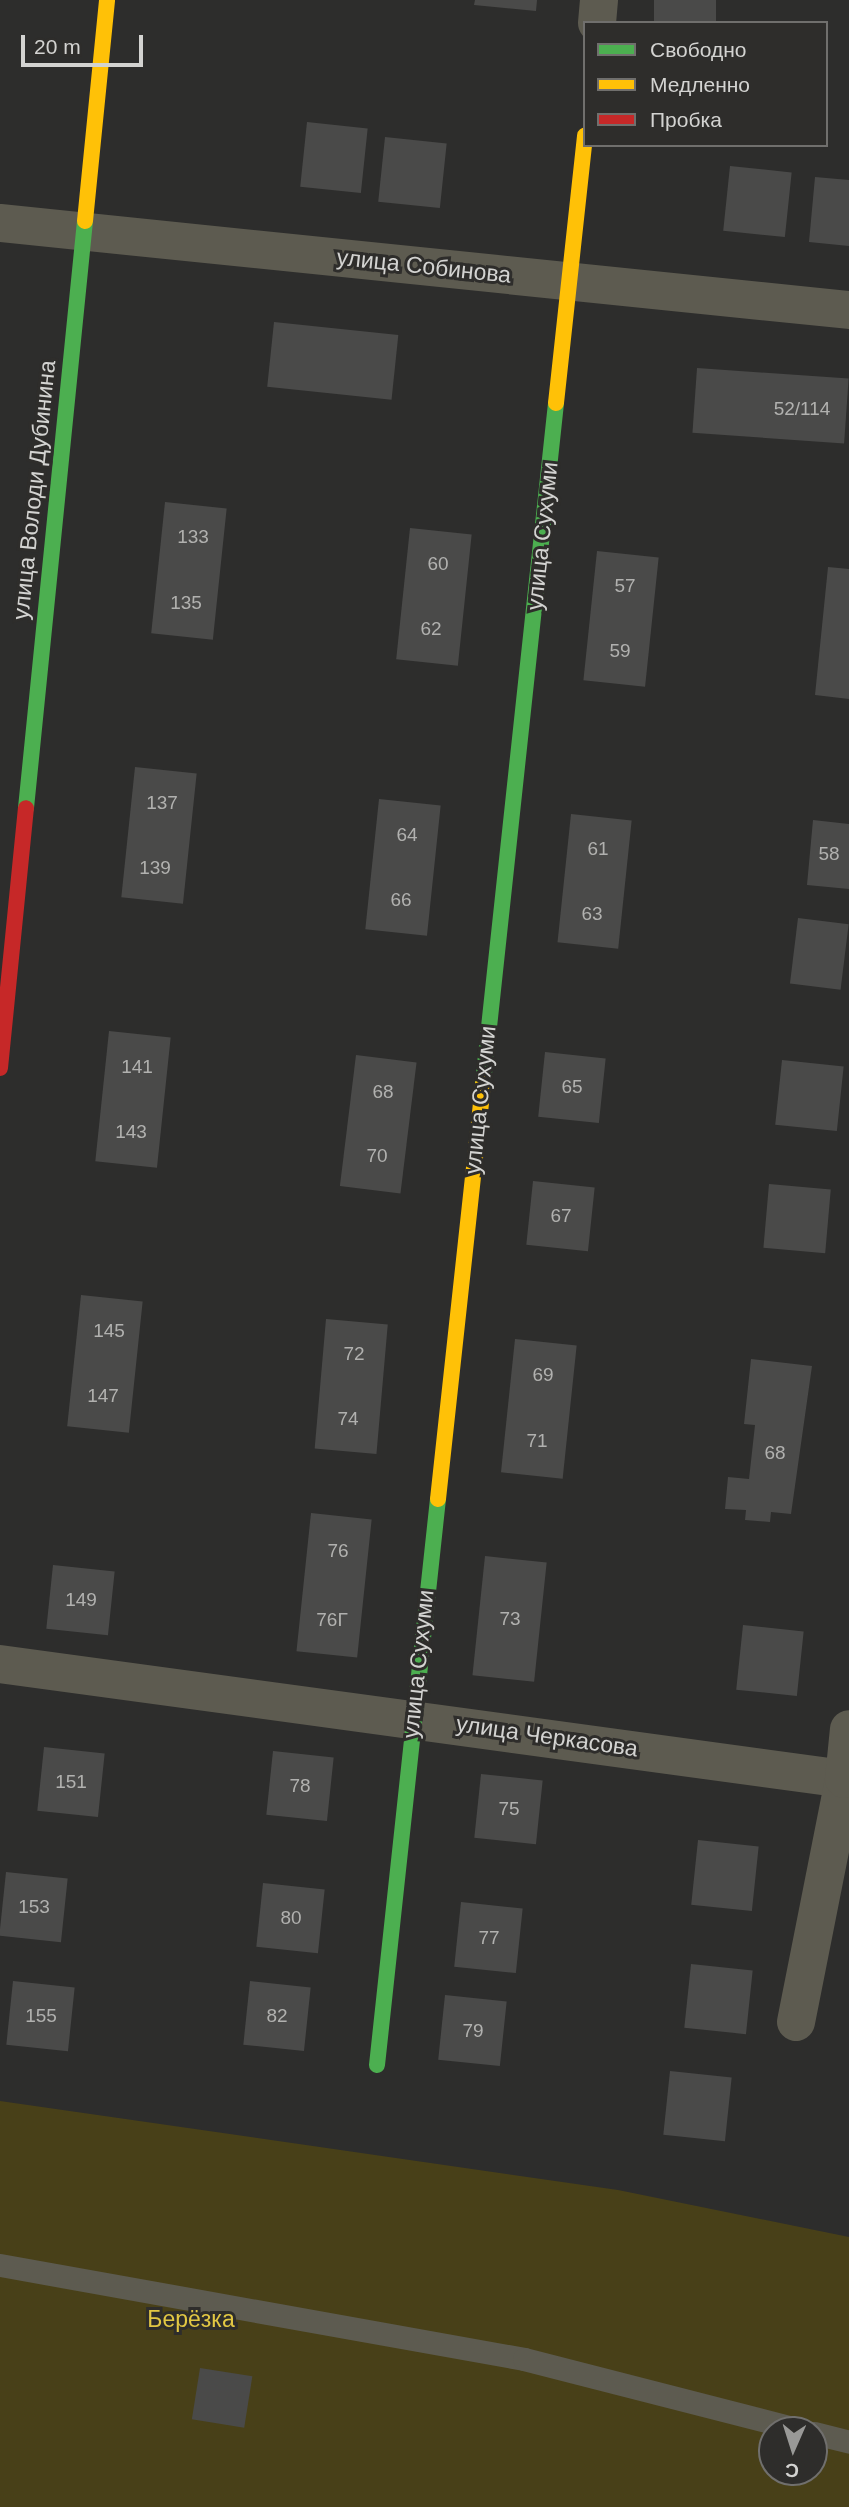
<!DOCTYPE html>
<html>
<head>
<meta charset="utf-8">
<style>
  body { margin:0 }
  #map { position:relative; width:849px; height:2507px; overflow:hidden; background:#2d2d2c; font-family:Arial,sans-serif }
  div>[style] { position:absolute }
  .green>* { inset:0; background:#484018 }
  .building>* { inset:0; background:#4a4a49; transform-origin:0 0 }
  .lane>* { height:23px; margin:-11.5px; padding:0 11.5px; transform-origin:11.5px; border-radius:11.5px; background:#5d5b50 }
  .street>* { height:38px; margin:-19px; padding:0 19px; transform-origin:19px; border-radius:19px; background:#5d5b50 }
  .fast>* { height:16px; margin:-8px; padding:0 8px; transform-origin:8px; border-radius:8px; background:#4caf50 }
  .slow>* { height:16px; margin:-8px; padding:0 8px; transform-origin:8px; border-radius:8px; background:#ffc107 }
  .jam>* { height:16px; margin:-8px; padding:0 8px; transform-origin:8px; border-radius:8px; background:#c62828 }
  span { translate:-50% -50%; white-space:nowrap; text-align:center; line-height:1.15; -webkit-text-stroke:6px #2e2d2b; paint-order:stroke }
  .number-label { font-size:19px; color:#b1b1af }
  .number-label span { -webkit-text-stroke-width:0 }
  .street-label { font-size:23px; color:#d3d3d1 }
  .park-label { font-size:23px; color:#e2c743 }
  .legend { position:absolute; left:583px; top:21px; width:245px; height:126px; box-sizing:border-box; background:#2e2d2b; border:2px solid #706f6d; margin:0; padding:9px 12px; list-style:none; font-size:21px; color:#d3d3d1 }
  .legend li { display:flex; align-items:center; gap:14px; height:35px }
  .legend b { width:35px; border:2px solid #706f6d }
  .north { position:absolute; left:758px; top:2416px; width:70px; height:70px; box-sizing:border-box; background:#2e2d2b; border:2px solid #706f6d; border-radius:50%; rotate:183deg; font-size:19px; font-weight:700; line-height:28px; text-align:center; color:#d3d3d1 }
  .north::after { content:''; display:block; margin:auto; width:24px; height:32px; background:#999997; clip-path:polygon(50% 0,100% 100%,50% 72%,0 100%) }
  .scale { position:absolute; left:21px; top:35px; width:122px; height:32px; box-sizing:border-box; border:4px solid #d3d3d1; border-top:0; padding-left:9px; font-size:21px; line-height:24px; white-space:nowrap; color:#d3d3d1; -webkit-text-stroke:5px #2e2d2b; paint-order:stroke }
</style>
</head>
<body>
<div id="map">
  <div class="green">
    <div style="clip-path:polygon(evenodd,0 2101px,618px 2190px,849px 2237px,849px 2507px,0 2507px,0 2101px,772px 2430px,814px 2430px,814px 2472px,772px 2472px,772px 2430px)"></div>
  </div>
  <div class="building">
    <div style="clip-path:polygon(475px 0,537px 0,536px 11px,474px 5px)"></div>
    <div style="left:654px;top:0;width:62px;height:23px"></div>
    <div style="left:307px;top:122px;width:61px;height:65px;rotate:6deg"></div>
    <div style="left:385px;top:137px;width:62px;height:65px;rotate:6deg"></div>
    <div style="left:730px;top:166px;width:62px;height:65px;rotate:6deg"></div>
    <div style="clip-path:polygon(815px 177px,849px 180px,849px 246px,809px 242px)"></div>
    <div style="left:274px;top:322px;width:125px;height:65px;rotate:6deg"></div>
    <div style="left:697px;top:368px;width:152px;height:65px;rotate:4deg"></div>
    <div style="left:165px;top:502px;width:62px;height:132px;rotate:6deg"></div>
    <div style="left:410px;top:528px;width:62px;height:132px;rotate:6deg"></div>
    <div style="left:597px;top:551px;width:62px;height:130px;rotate:6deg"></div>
    <div style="clip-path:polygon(828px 567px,849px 569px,849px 699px,815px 695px)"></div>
    <div style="left:135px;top:767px;width:62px;height:131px;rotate:6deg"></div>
    <div style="left:379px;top:799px;width:62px;height:131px;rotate:6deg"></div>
    <div style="left:571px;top:814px;width:61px;height:129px;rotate:6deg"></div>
    <div style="clip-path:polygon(813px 820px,849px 824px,849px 889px,807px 885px)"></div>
    <div style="left:798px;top:918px;width:51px;height:66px;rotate:7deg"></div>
    <div style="left:109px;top:1031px;width:62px;height:131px;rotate:6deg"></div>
    <div style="left:545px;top:1052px;width:61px;height:65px;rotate:6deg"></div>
    <div style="left:356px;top:1055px;width:61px;height:132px;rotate:7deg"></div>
    <div style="left:782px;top:1060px;width:62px;height:65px;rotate:6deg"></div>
    <div style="left:533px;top:1181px;width:62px;height:64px;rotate:6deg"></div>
    <div style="left:769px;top:1184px;width:62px;height:64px;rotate:5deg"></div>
    <div style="left:81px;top:1295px;width:62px;height:132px;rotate:6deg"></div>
    <div style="left:326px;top:1319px;width:62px;height:130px;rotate:5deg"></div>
    <div style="left:515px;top:1339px;width:62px;height:134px;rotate:6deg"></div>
    <div style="clip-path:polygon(751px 1359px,812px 1366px,791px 1514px,771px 1512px,770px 1522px,745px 1520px,746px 1510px,725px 1509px,728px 1477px,749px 1479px,755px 1425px,744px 1424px)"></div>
    <div style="left:311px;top:1513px;width:61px;height:139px;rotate:6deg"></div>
    <div style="left:485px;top:1556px;width:62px;height:120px;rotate:6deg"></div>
    <div style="left:53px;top:1565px;width:62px;height:64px;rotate:6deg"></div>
    <div style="left:743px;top:1625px;width:61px;height:65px;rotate:6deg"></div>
    <div style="left:44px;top:1747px;width:61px;height:64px;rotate:6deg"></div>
    <div style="left:273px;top:1751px;width:61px;height:64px;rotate:6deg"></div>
    <div style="left:481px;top:1774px;width:62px;height:64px;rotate:6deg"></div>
    <div style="left:698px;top:1840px;width:61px;height:65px;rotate:6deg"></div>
    <div style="left:6px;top:1872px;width:62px;height:64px;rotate:6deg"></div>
    <div style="left:263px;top:1883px;width:62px;height:64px;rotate:6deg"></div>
    <div style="left:461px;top:1902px;width:62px;height:65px;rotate:6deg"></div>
    <div style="left:691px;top:1964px;width:62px;height:64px;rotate:6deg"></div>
    <div style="left:13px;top:1981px;width:62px;height:64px;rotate:6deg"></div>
    <div style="left:250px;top:1981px;width:61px;height:64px;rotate:6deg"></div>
    <div style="left:445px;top:1995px;width:62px;height:65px;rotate:6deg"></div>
    <div style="left:670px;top:2071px;width:62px;height:64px;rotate:6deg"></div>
    <div style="left:200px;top:2368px;width:53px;height:52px;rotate:9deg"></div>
  </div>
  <div class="lane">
    <div style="left:0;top:2265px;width:532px;rotate:10.17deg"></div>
    <div style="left:524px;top:2359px;width:286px;rotate:14.4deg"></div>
    <div style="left:814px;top:2433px;width:36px;rotate:14deg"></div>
  </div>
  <div class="street">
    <div style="left:597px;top:23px;width:23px;rotate:-85deg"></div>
    <div style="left:0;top:223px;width:853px;rotate:5.85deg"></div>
    <div style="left:0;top:1664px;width:852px;rotate:7.76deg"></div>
    <div style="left:796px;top:2022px;width:248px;rotate:-78.8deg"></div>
    <div style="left:844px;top:1779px;width:50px;rotate:-84.3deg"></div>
  </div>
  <div class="fast">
    <div style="left:26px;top:808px;width:590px;rotate:-84.26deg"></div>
    <div style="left:483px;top:1083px;width:684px;rotate:-83.87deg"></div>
    <div style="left:377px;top:2065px;width:569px;rotate:-83.85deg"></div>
  </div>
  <div class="slow">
    <div style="left:85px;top:221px;width:222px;rotate:-84.3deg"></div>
    <div style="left:556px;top:403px;width:269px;rotate:-83.8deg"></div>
    <div style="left:438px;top:1499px;width:418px;rotate:-83.8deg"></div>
  </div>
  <div class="jam">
    <div style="left:0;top:1068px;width:261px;rotate:-84.3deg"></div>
  </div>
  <div class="number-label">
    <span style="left:802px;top:409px">52/114</span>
    <span style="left:193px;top:537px">133</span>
    <span style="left:438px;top:564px">60</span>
    <span style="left:625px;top:586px">57</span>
    <span style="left:186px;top:603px">135</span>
    <span style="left:431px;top:629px">62</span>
    <span style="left:620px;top:651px">59</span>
    <span style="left:162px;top:803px">137</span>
    <span style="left:407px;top:835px">64</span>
    <span style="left:598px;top:849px">61</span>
    <span style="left:829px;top:854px">58</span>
    <span style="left:155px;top:868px">139</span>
    <span style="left:401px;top:900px">66</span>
    <span style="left:592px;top:914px">63</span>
    <span style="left:137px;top:1067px">141</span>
    <span style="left:572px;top:1087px">65</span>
    <span style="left:383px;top:1092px">68</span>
    <span style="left:131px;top:1132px">143</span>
    <span style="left:377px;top:1156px">70</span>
    <span style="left:561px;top:1216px">67</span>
    <span style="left:109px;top:1331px">145</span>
    <span style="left:354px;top:1354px">72</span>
    <span style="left:543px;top:1375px">69</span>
    <span style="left:103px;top:1396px">147</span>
    <span style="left:348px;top:1419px">74</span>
    <span style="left:537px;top:1441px">71</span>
    <span style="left:775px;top:1453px">68</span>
    <span style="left:338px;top:1551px">76</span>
    <span style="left:81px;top:1600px">149</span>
    <span style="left:510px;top:1619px">73</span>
    <span style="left:332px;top:1620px">76Г</span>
    <span style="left:71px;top:1782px">151</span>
    <span style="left:300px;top:1786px">78</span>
    <span style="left:509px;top:1809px">75</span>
    <span style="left:34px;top:1907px">153</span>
    <span style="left:291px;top:1918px">80</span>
    <span style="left:489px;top:1938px">77</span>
    <span style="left:41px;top:2016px">155</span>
    <span style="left:277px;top:2016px">82</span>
    <span style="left:473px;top:2031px">79</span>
  </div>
  <div class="street-label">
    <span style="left:424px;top:266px;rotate:6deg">улица Собинова</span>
    <span style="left:34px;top:490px;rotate:-84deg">улица Володи Дубинина</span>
    <span style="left:542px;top:536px;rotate:-84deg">улица Сухуми</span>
    <span style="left:480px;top:1100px;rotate:-84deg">улица Сухуми</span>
    <span style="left:418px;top:1664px;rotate:-84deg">улица Сухуми</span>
    <span style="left:547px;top:1736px;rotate:8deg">улица Черкасова</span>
  </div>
  <div class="park-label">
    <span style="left:191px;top:2319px">Берёзка</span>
  </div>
  <ul class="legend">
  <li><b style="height:9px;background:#4caf50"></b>Свободно</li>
  <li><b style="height:9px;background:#ffc107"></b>Медленно</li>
  <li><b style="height:9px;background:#c62828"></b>Пробка</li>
  </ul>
  <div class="north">С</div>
  <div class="scale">20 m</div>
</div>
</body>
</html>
